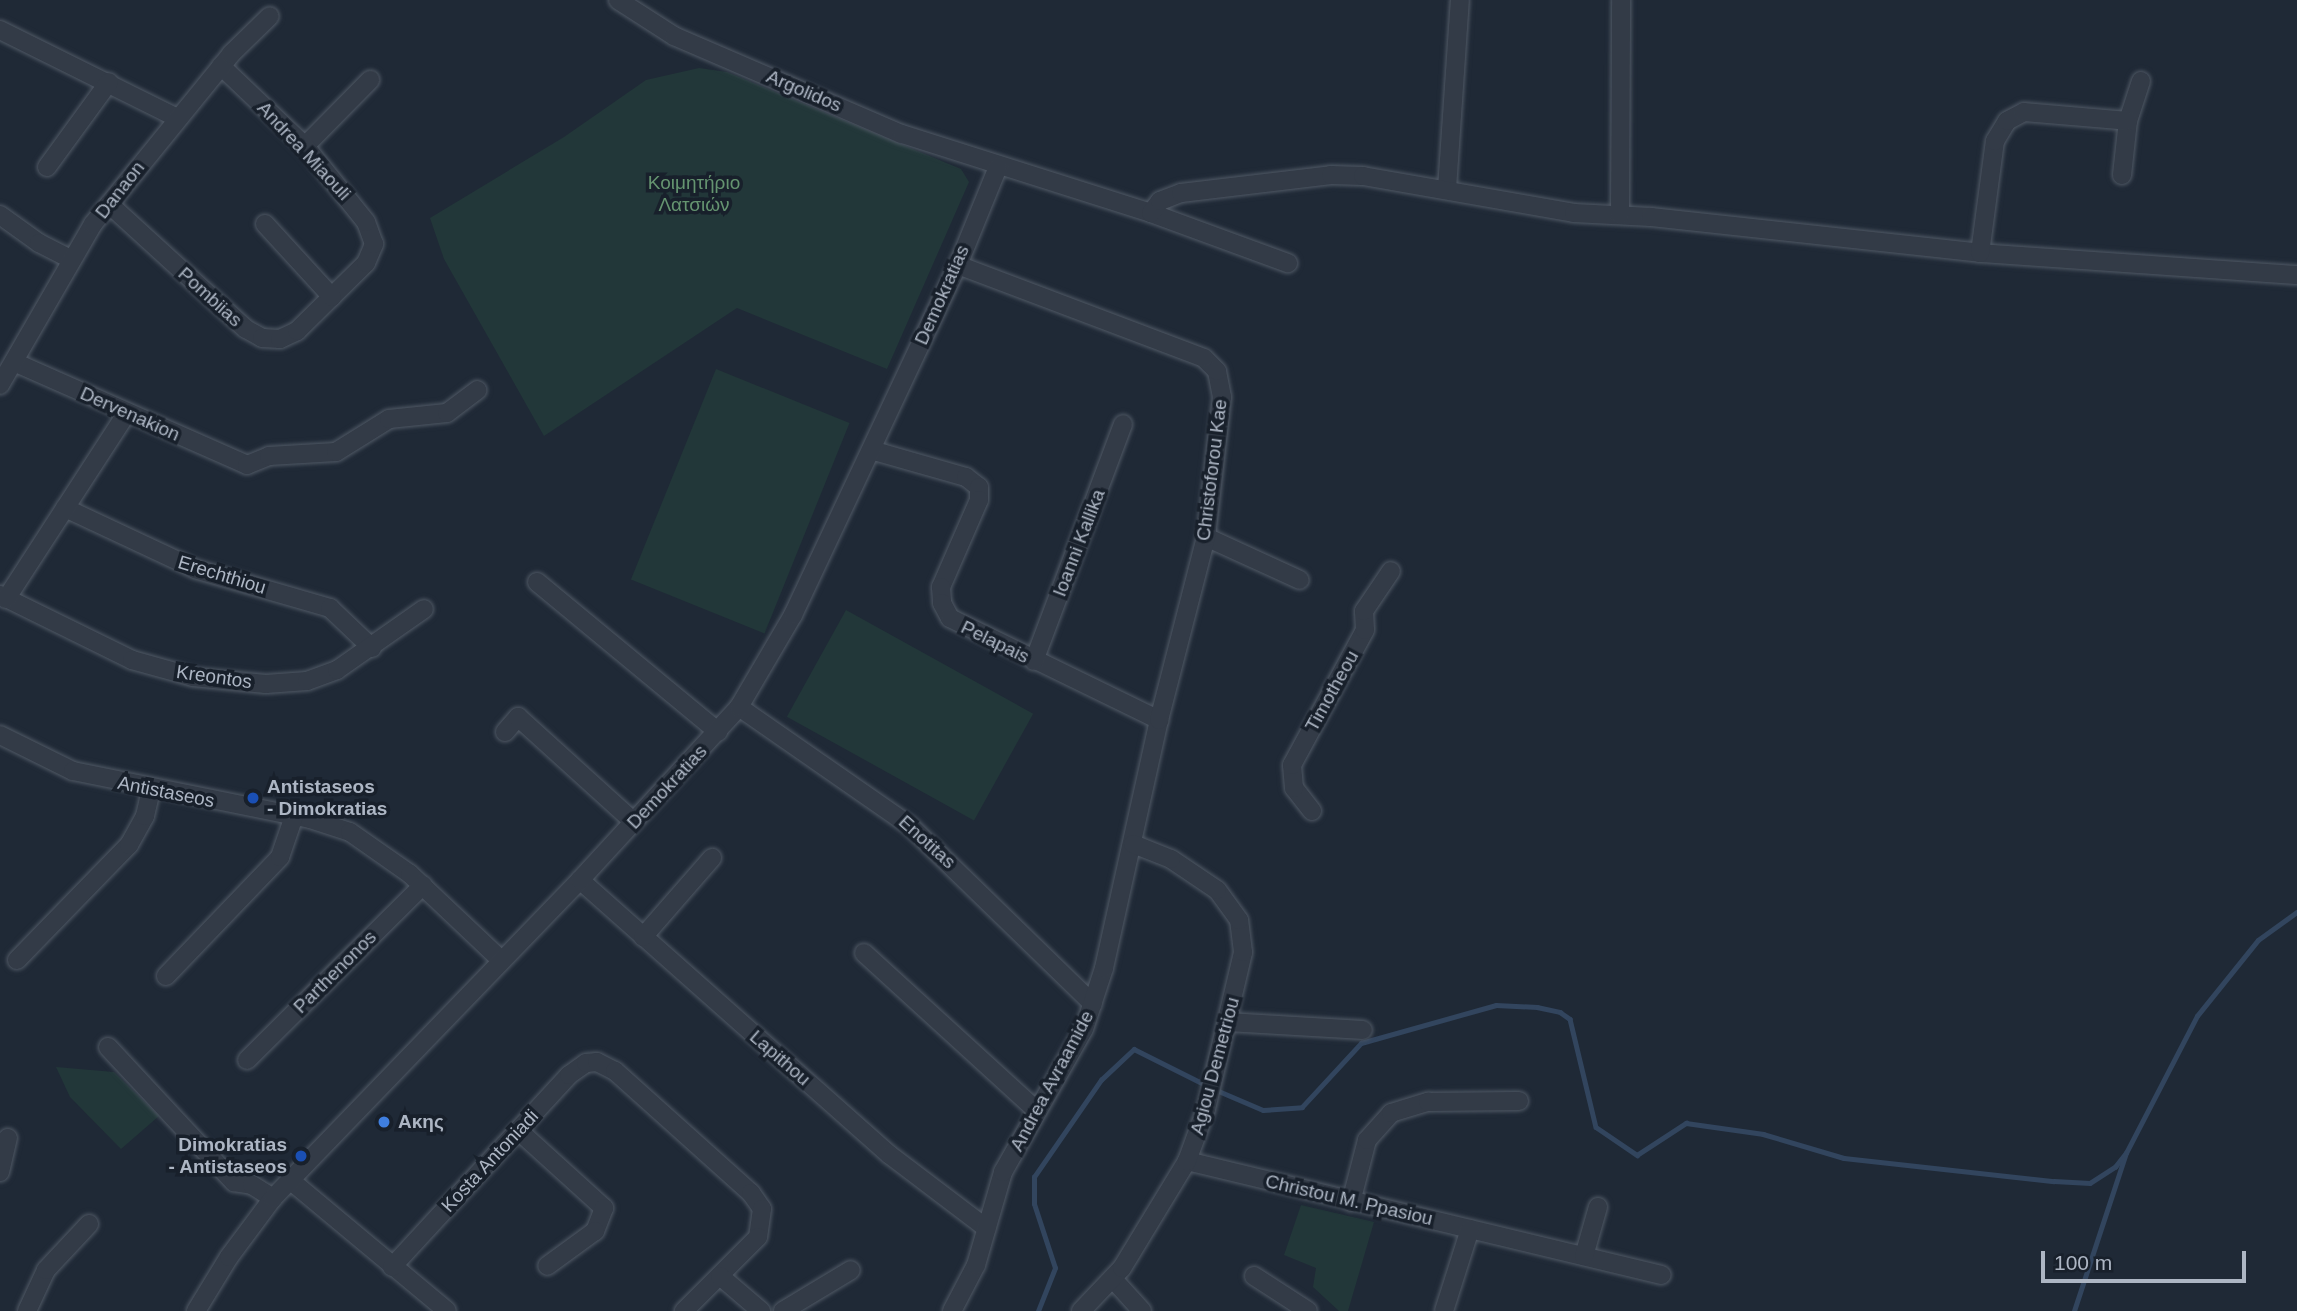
<!DOCTYPE html>
<html>
<head>
<meta charset="utf-8">
<style>
  body { margin:0 }
  #map { position:relative; width:2297px; height:1311px; overflow:hidden; background:#1f2936; font-family:Arial,sans-serif }
  div>[style] { position:absolute }
  .green>* { inset:0; background:#223739; transform-origin:0 0 }
  .stream>* { height:4.5px; margin:-2.25px; padding:0 2.25px; transform-origin:2.25px; border-radius:2.25px; background:#32455e }
  .roads { filter:drop-shadow(0 0 2px #505965) drop-shadow(0 0 2px #505965) }
  .minor>* { height:18px; margin:-9px; padding:0 9px; transform-origin:9px; border-radius:9px; background:#333b47 }
  .dots>* { width:19px; height:19px; translate:-50% -50%; box-sizing:border-box; border:4px solid #18202b; border-radius:50% }
  span { translate:-50% -50%; white-space:nowrap; text-align:center; line-height:1.15; -webkit-text-stroke:7px #18202b; paint-order:stroke }
  .street-label { font-size:19px; color:#adb6c4 }
  .park-label { font-size:19px; color:#659470 }
  .poi-label { font-size:19px; color:#adb6c4; font-weight:700 }
  .left { translate:0 -50%; text-align:left }
  .right { translate:-100% -50%; text-align:right }
  .scale { position:absolute; left:2041px; top:1251px; width:205px; height:32px; box-sizing:border-box; border:4px solid #adb6c4; border-top:0; padding-left:9px; font-size:21px; line-height:24px; white-space:nowrap; color:#adb6c4; -webkit-text-stroke:5px #18202b; paint-order:stroke }
</style>
</head>
<body>
<div id="map">
  <div class="green">
    <div style="clip-path:polygon(699px 68px,727px 72px,961px 169px,969px 182px,887px 369px,737px 308px,544px 436px,444px 259px,430px 218px,564px 137px,646px 80px)"></div>
    <div style="left:716px;top:369px;width:144px;height:227px;rotate:22deg"></div>
    <div style="left:846px;top:610px;width:214px;height:122px;rotate:29deg"></div>
    <div style="clip-path:polygon(56px 1067px,114px 1072px,159px 1116px,121px 1149px,70px 1097px)"></div>
    <div style="clip-path:polygon(1301px 1205px,1374px 1222px,1348px 1311px,1339px 1311px,1313px 1287px,1316px 1268px,1284px 1255px)"></div>
  </div>
  <div class="stream">
    <div style="left:1214px;top:1089px;width:53px;rotate:23.2deg"></div>
    <div style="left:1263px;top:1110px;width:39px;rotate:-4deg"></div>
    <div style="left:1302px;top:1107px;width:87px;rotate:-47.3deg"></div>
    <div style="left:1361px;top:1043px;width:140px;rotate:-15.7deg"></div>
    <div style="left:1496px;top:1005px;width:41px;rotate:2.8deg"></div>
    <div style="left:1537px;top:1007px;width:24px;rotate:12deg"></div>
    <div style="left:1560px;top:1012px;width:12px;rotate:35deg"></div>
    <div style="left:1570px;top:1019px;width:111px;rotate:76.5deg"></div>
    <div style="left:1596px;top:1127px;width:50px;rotate:34.3deg"></div>
    <div style="left:1637px;top:1155px;width:59px;rotate:-33.1deg"></div>
    <div style="left:1686px;top:1123px;width:78px;rotate:8.1deg"></div>
    <div style="left:1763px;top:1134px;width:84px;rotate:16.5deg"></div>
    <div style="left:1844px;top:1158px;width:211px;rotate:6.3deg"></div>
    <div style="left:2054px;top:1181px;width:36px;rotate:3deg"></div>
    <div style="left:2090px;top:1183px;width:30px;rotate:-33deg"></div>
    <div style="left:2115px;top:1167px;width:18px;rotate:-52deg"></div>
    <div style="left:1038px;top:1311px;width:46px;rotate:-68.4deg"></div>
    <div style="left:1055px;top:1268px;width:67px;rotate:-108.2deg"></div>
    <div style="left:1034px;top:1204px;width:27px;rotate:-90deg"></div>
    <div style="left:1034px;top:1177px;width:118px;rotate:-55.4deg"></div>
    <div style="left:1101px;top:1080px;width:45px;rotate:-43.2deg"></div>
    <div style="left:1134px;top:1049px;width:80px;rotate:26.6deg"></div>
    <div style="left:2074px;top:1311px;width:166px;rotate:-71.8deg"></div>
    <div style="left:2126px;top:1153px;width:154px;rotate:-62.6deg"></div>
    <div style="left:2197px;top:1016px;width:97px;rotate:-51.2deg"></div>
    <div style="left:2258px;top:940px;width:48px;rotate:-35.7deg"></div>
  </div>
  <div class="roads">
    <div class="minor">
      <div style="left:618px;top:0;width:67px;rotate:32.7deg"></div>
      <div style="left:674px;top:36px;width:248px;rotate:23.3deg"></div>
      <div style="left:902px;top:134px;width:261px;rotate:17.6deg"></div>
      <div style="left:1151px;top:213px;width:146px;rotate:20.1deg"></div>
      <div style="left:0;top:30px;width:198px;rotate:26.4deg"></div>
      <div style="left:305px;top:146px;width:93px;rotate:-45.4deg"></div>
      <div style="left:47px;top:167px;width:105px;rotate:-53.9deg"></div>
      <div style="left:2122px;top:175px;width:54px;rotate:-83.7deg"></div>
      <div style="left:2128px;top:121px;width:42px;rotate:-72deg"></div>
      <div style="left:1447px;top:189px;width:189px;rotate:-86.1deg"></div>
      <div style="left:109px;top:204px;width:185px;rotate:42.4deg"></div>
      <div style="left:246px;top:329px;width:18px;rotate:29deg"></div>
      <div style="left:262px;top:338px;width:18px;rotate:3deg"></div>
      <div style="left:280px;top:339px;width:19px;rotate:-25deg"></div>
      <div style="left:297px;top:331px;width:97px;rotate:-44.6deg"></div>
      <div style="left:366px;top:263px;width:21px;rotate:-67deg"></div>
      <div style="left:374px;top:244px;width:23px;rotate:-110deg"></div>
      <div style="left:366px;top:222px;width:97px;rotate:-128.8deg"></div>
      <div style="left:305px;top:146px;width:116px;rotate:-136.4deg"></div>
      <div style="left:1151px;top:213px;width:15px;rotate:-53deg"></div>
      <div style="left:1160px;top:201px;width:22px;rotate:-21deg"></div>
      <div style="left:1181px;top:193px;width:151px;rotate:-6.8deg"></div>
      <div style="left:1331px;top:175px;width:32px;rotate:2deg"></div>
      <div style="left:1363px;top:176px;width:214px;rotate:9.9deg"></div>
      <div style="left:1574px;top:213px;width:77px;rotate:3deg"></div>
      <div style="left:1651px;top:217px;width:331px;rotate:6.2deg"></div>
      <div style="left:1980px;top:253px;width:318px;rotate:4deg"></div>
      <div style="left:0;top:215px;width:48px;rotate:35.7deg"></div>
      <div style="left:39px;top:243px;width:37px;rotate:27deg"></div>
      <div style="left:1620px;top:215px;width:215px;rotate:-89.7deg"></div>
      <div style="left:265px;top:224px;width:99px;rotate:47.5deg"></div>
      <div style="left:1980px;top:253px;width:113px;rotate:-82.4deg"></div>
      <div style="left:1995px;top:141px;width:23px;rotate:-59deg"></div>
      <div style="left:2007px;top:121px;width:19px;rotate:-28deg"></div>
      <div style="left:2024px;top:112px;width:104px;rotate:4.9deg"></div>
      <div style="left:14px;top:362px;width:255px;rotate:23.8deg"></div>
      <div style="left:247px;top:465px;width:24px;rotate:-22deg"></div>
      <div style="left:269px;top:456px;width:67px;rotate:-3.4deg"></div>
      <div style="left:336px;top:452px;width:62px;rotate:-31.9deg"></div>
      <div style="left:389px;top:419px;width:58px;rotate:-5.9deg"></div>
      <div style="left:447px;top:413px;width:38px;rotate:-37deg"></div>
      <div style="left:0;top:385px;width:186px;rotate:-60deg"></div>
      <div style="left:93px;top:224px;width:219px;rotate:-50.9deg"></div>
      <div style="left:231px;top:54px;width:54px;rotate:-44.3deg"></div>
      <div style="left:871px;top:450px;width:99px;rotate:15.9deg"></div>
      <div style="left:966px;top:477px;width:16px;rotate:38deg"></div>
      <div style="left:979px;top:487px;width:13px;rotate:90deg"></div>
      <div style="left:979px;top:500px;width:95px;rotate:113.6deg"></div>
      <div style="left:941px;top:587px;width:16px;rotate:86deg"></div>
      <div style="left:942px;top:603px;width:17px;rotate:62deg"></div>
      <div style="left:950px;top:618px;width:233px;rotate:26deg"></div>
      <div style="left:65px;top:508px;width:144px;rotate:25.1deg"></div>
      <div style="left:195px;top:569px;width:141px;rotate:16.1deg"></div>
      <div style="left:330px;top:608px;width:58px;rotate:43.6deg"></div>
      <div style="left:1206px;top:537px;width:103px;rotate:24.6deg"></div>
      <div style="left:537px;top:582px;width:235px;rotate:39.6deg"></div>
      <div style="left:0;top:595px;width:147px;rotate:26.2deg"></div>
      <div style="left:132px;top:660px;width:63px;rotate:15.6deg"></div>
      <div style="left:193px;top:677px;width:73px;rotate:5.5deg"></div>
      <div style="left:266px;top:684px;width:41px;rotate:-4.2deg"></div>
      <div style="left:307px;top:681px;width:32px;rotate:-20deg"></div>
      <div style="left:337px;top:670px;width:106px;rotate:-35deg"></div>
      <div style="left:6px;top:599px;width:222px;rotate:-57deg"></div>
      <div style="left:1034px;top:661px;width:253px;rotate:-69.4deg"></div>
      <div style="left:739px;top:707px;width:208px;rotate:34.8deg"></div>
      <div style="left:910px;top:826px;width:255px;rotate:44.2deg"></div>
      <div style="left:505px;top:732px;width:20px;rotate:-49deg"></div>
      <div style="left:518px;top:717px;width:156px;rotate:42.2deg"></div>
      <div style="left:0;top:735px;width:81px;rotate:26.3deg"></div>
      <div style="left:73px;top:771px;width:242px;rotate:11.4deg"></div>
      <div style="left:310px;top:819px;width:42px;rotate:18deg"></div>
      <div style="left:350px;top:832px;width:73px;rotate:35deg"></div>
      <div style="left:410px;top:874px;width:125px;rotate:43.4deg"></div>
      <div style="left:1312px;top:811px;width:29px;rotate:-128deg"></div>
      <div style="left:1294px;top:788px;width:23px;rotate:-95deg"></div>
      <div style="left:1292px;top:765px;width:153px;rotate:-61.6deg"></div>
      <div style="left:1365px;top:630px;width:19px;rotate:-93deg"></div>
      <div style="left:1364px;top:611px;width:48px;rotate:-56deg"></div>
      <div style="left:580px;top:880px;width:414px;rotate:41.6deg"></div>
      <div style="left:890px;top:1155px;width:121px;rotate:37.2deg"></div>
      <div style="left:643px;top:937px;width:105px;rotate:-48.9deg"></div>
      <div style="left:864px;top:953px;width:233px;rotate:42.4deg"></div>
      <div style="left:17px;top:960px;width:161px;rotate:-45.8deg"></div>
      <div style="left:129px;top:845px;width:33px;rotate:-61deg"></div>
      <div style="left:145px;top:816px;width:27px;rotate:-77deg"></div>
      <div style="left:166px;top:976px;width:165px;rotate:-46.2deg"></div>
      <div style="left:280px;top:857px;width:43px;rotate:-71.1deg"></div>
      <div style="left:1228px;top:1022px;width:135px;rotate:3.4deg"></div>
      <div style="left:108px;top:1047px;width:185px;rotate:47deg"></div>
      <div style="left:234px;top:1182px;width:18px;rotate:9deg"></div>
      <div style="left:252px;top:1185px;width:25px;rotate:32deg"></div>
      <div style="left:247px;top:1060px;width:248px;rotate:-44.8deg"></div>
      <div style="left:519px;top:1131px;width:115px;rotate:42.2deg"></div>
      <div style="left:604px;top:1208px;width:25px;rotate:111deg"></div>
      <div style="left:595px;top:1231px;width:59px;rotate:143.9deg"></div>
      <div style="left:1187px;top:1161px;width:488px;rotate:13.5deg"></div>
      <div style="left:0;top:1172px;width:35px;rotate:-77deg"></div>
      <div style="left:290px;top:1180px;width:204px;rotate:39.8deg"></div>
      <div style="left:1351px;top:1202px;width:64px;rotate:-75.5deg"></div>
      <div style="left:1367px;top:1140px;width:36px;rotate:-48deg"></div>
      <div style="left:1391px;top:1113px;width:39px;rotate:-17deg"></div>
      <div style="left:1428px;top:1102px;width:91px;rotate:-0.6deg"></div>
      <div style="left:1584px;top:1256px;width:51px;rotate:-74.1deg"></div>
      <div style="left:392px;top:1267px;width:261px;rotate:-47.3deg"></div>
      <div style="left:569px;top:1075px;width:21px;rotate:-35deg"></div>
      <div style="left:586px;top:1063px;width:11px;rotate:-5deg"></div>
      <div style="left:597px;top:1062px;width:20px;rotate:27deg"></div>
      <div style="left:615px;top:1071px;width:183px;rotate:41.9deg"></div>
      <div style="left:751px;top:1193px;width:19px;rotate:55deg"></div>
      <div style="left:762px;top:1209px;width:28px;rotate:98deg"></div>
      <div style="left:758px;top:1237px;width:105px;rotate:135deg"></div>
      <div style="left:720px;top:1276px;width:54px;rotate:40.5deg"></div>
      <div style="left:1254px;top:1276px;width:64px;rotate:32.9deg"></div>
      <div style="left:1113px;top:1279px;width:43px;rotate:47.8deg"></div>
      <div style="left:27px;top:1311px;width:45px;rotate:-65.1deg"></div>
      <div style="left:46px;top:1270px;width:63px;rotate:-46.9deg"></div>
      <div style="left:196px;top:1311px;width:63px;rotate:-58.6deg"></div>
      <div style="left:229px;top:1257px;width:74px;rotate:-53.3deg"></div>
      <div style="left:273px;top:1198px;width:442px;rotate:-46deg"></div>
      <div style="left:580px;top:880px;width:235px;rotate:-47.4deg"></div>
      <div style="left:739px;top:707px;width:107px;rotate:-59.6deg"></div>
      <div style="left:793px;top:615px;width:387px;rotate:-64.8deg"></div>
      <div style="left:958px;top:265px;width:106px;rotate:-67.8deg"></div>
      <div style="left:783px;top:1311px;width:79px;rotate:-31.1deg"></div>
      <div style="left:952px;top:1311px;width:52px;rotate:-62.4deg"></div>
      <div style="left:976px;top:1265px;width:97px;rotate:-73.8deg"></div>
      <div style="left:1003px;top:1172px;width:164px;rotate:-60.5deg"></div>
      <div style="left:1084px;top:1029px;width:64px;rotate:-71.8deg"></div>
      <div style="left:1104px;top:968px;width:254px;rotate:-77.5deg"></div>
      <div style="left:1159px;top:720px;width:189px;rotate:-75.6deg"></div>
      <div style="left:1206px;top:537px;width:141px;rotate:-83.5deg"></div>
      <div style="left:1222px;top:397px;width:26px;rotate:-101deg"></div>
      <div style="left:1217px;top:371px;width:18px;rotate:-135deg"></div>
      <div style="left:1204px;top:358px;width:263px;rotate:-159.3deg"></div>
      <div style="left:1081px;top:1311px;width:59px;rotate:-46.4deg"></div>
      <div style="left:1122px;top:1268px;width:125px;rotate:-58.7deg"></div>
      <div style="left:1187px;top:1161px;width:55px;rotate:-69.9deg"></div>
      <div style="left:1206px;top:1109px;width:161px;rotate:-76.7deg"></div>
      <div style="left:1243px;top:952px;width:32px;rotate:-97deg"></div>
      <div style="left:1239px;top:920px;width:37px;rotate:-126deg"></div>
      <div style="left:1217px;top:890px;width:55px;rotate:-146deg"></div>
      <div style="left:1171px;top:859px;width:41px;rotate:-158.5deg"></div>
      <div style="left:1444px;top:1311px;width:86px;rotate:-72.4deg"></div>
    </div>
  </div>
  <div class="dots">
    <div style="left:253px;top:798px;background:#1a4fb4"></div>
    <div style="left:384px;top:1122px;background:#3f7fe0"></div>
    <div style="left:301px;top:1156px;background:#1a4fb4"></div>
  </div>
  <div class="street-label">
    <span style="left:804px;top:91px;rotate:23deg">Argolidos</span>
    <span style="left:304px;top:151px;rotate:47deg">Andrea Miaouli</span>
    <span style="left:120px;top:190px;rotate:-52deg">Danaon</span>
    <span style="left:942px;top:295px;rotate:-66deg">Demokratias</span>
    <span style="left:210px;top:297px;rotate:42deg">Pombiias</span>
    <span style="left:130px;top:414px;rotate:24deg">Dervenakion</span>
    <span style="left:1212px;top:470px;rotate:-83deg">Christoforou Kae</span>
    <span style="left:1079px;top:543px;rotate:-69deg">Ioanni Kallika</span>
    <span style="left:222px;top:575px;rotate:17deg">Erechthiou</span>
    <span style="left:995px;top:642px;rotate:26deg">Pelapais</span>
    <span style="left:214px;top:677px;rotate:8deg">Kreontos</span>
    <span style="left:1332px;top:691px;rotate:-61deg">Timotheou</span>
    <span style="left:667px;top:787px;rotate:-47deg">Demokratias</span>
    <span style="left:166px;top:792px;rotate:11deg">Antistaseos</span>
    <span style="left:927px;top:842px;rotate:42deg">Enotitas</span>
    <span style="left:335px;top:972px;rotate:-45deg">Parthenonos</span>
    <span style="left:780px;top:1058px;rotate:41deg">Lapithou</span>
    <span style="left:1215px;top:1066px;rotate:-75deg">Agiou Demetriou</span>
    <span style="left:1052px;top:1081px;rotate:-62deg">Andrea Avraamide</span>
    <span style="left:490px;top:1161px;rotate:-47deg">Kosta Antoniadi</span>
    <span style="left:1349px;top:1200px;rotate:13deg">Christou M. Ppasiou</span>
  </div>
  <div class="park-label">
    <span style="left:694px;top:194px">Κοιμητήριο<br>Λατσιών</span>
  </div>
  <div class="poi-label">
    <span class="left" style="left:267px;top:798px">Antistaseos<br>- Dimokratias</span>
    <span class="left" style="left:398px;top:1122px">Ακης</span>
    <span class="right" style="left:287px;top:1156px">Dimokratias<br>- Antistaseos</span>
  </div>
  <div class="scale">100 m</div>
</div>
</body>
</html>
